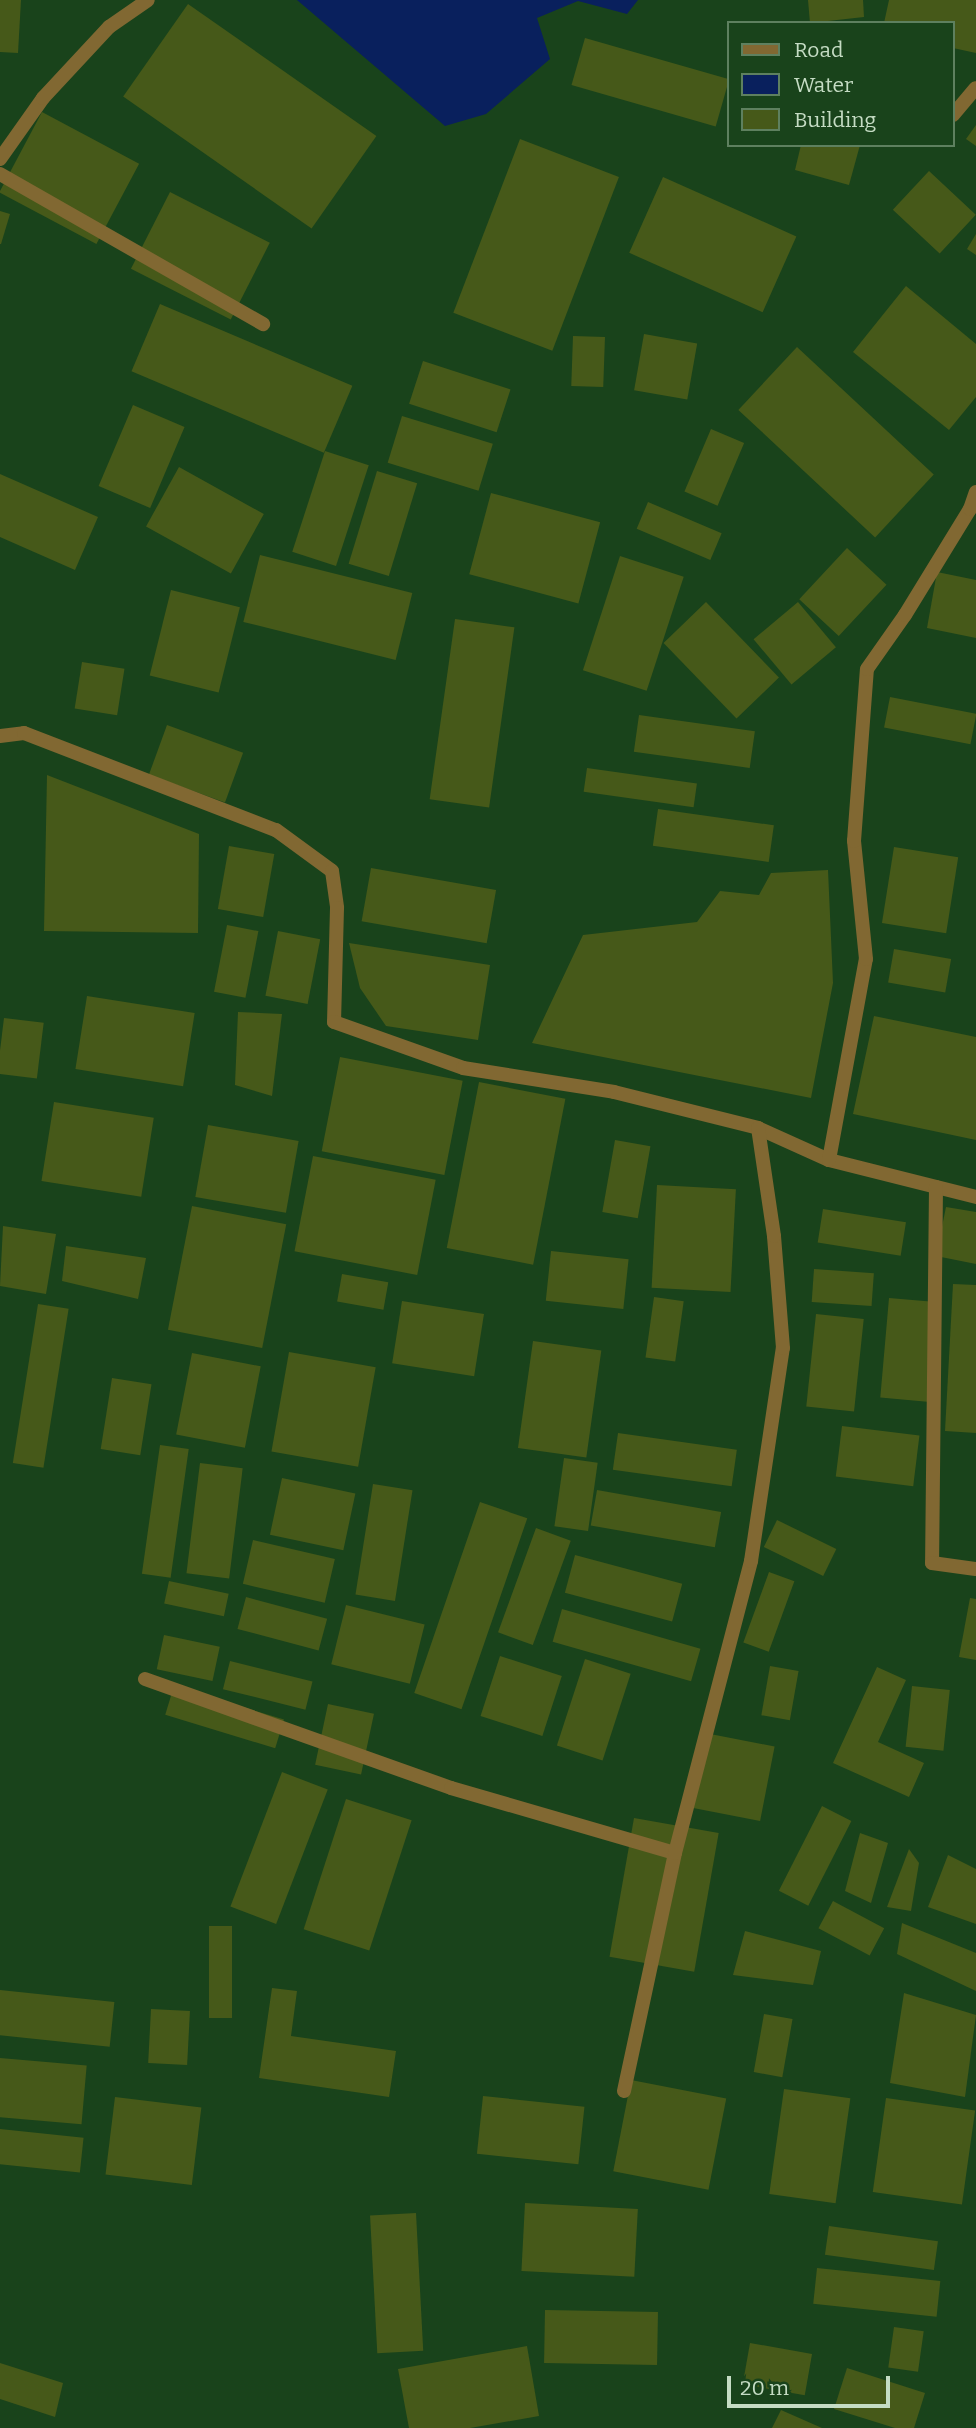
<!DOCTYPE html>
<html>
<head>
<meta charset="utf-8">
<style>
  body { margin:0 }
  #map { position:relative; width:976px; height:2428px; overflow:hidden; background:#19431b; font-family:Bitter,serif }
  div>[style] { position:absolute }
  .water>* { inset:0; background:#09205d }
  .building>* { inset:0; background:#465919; transform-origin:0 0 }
  .minor>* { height:14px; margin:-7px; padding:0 7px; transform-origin:7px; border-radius:7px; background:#816832 }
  span { translate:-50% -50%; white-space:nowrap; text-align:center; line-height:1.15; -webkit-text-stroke:6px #19431b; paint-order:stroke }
  .legend { position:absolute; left:727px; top:21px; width:228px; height:126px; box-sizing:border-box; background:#19431b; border:2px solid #5e805f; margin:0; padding:9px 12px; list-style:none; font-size:21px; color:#c5dcc4 }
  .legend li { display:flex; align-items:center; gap:14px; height:35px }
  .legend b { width:35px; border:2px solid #5e805f }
  .scale { position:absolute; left:727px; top:2376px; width:163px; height:32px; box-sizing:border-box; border:4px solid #c5dcc4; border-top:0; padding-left:9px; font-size:21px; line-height:24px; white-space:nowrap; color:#c5dcc4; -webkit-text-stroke:5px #19431b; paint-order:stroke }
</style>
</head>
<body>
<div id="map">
  <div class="water">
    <div style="clip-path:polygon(297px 0,638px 0,627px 14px,578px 1px,537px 18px,550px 59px,486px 114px,445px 126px)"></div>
  </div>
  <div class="building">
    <div style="clip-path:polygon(0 0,21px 0,18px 53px,0 52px)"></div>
    <div style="clip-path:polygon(808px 0,863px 0,864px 17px,810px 23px)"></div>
    <div style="clip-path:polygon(889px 0,976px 0,976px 53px,953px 48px,953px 23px,884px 23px)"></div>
    <div style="left:188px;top:4px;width:230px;height:113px;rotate:35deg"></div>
    <div style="left:585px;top:38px;width:150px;height:49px;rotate:16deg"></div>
    <div style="left:42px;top:112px;width:110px;height:91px;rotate:28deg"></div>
    <div style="clip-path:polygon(976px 125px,976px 146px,966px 139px)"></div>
    <div style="left:520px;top:139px;width:106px;height:186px;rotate:21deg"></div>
    <div style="clip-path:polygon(801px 145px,860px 145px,849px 185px,795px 170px)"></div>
    <div style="left:929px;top:171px;width:64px;height:53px;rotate:43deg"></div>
    <div style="left:663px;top:177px;width:146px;height:83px;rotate:24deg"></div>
    <div style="left:170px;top:192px;width:112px;height:86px;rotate:27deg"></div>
    <div style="clip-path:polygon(0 211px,10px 214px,1px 244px,0 244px)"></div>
    <div style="clip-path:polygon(976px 234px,976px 255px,967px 249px)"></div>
    <div style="clip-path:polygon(906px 286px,976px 344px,976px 397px,949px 430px,853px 352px)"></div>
    <div style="left:160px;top:304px;width:209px;height:73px;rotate:23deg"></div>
    <div style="left:644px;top:334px;width:54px;height:57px;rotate:10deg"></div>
    <div style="left:573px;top:336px;width:32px;height:50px;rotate:2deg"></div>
    <div style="left:797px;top:347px;width:187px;height:86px;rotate:43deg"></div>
    <div style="left:423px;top:361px;width:92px;height:45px;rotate:18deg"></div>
    <div style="left:133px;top:405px;width:56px;height:88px;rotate:23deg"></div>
    <div style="left:402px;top:416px;width:95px;height:49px;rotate:17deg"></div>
    <div style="left:711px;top:429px;width:36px;height:68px;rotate:23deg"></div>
    <div style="left:325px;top:451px;width:46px;height:106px;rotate:18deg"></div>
    <div style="left:179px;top:467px;width:97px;height:68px;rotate:29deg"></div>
    <div style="left:377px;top:471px;width:42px;height:97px;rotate:17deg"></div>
    <div style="clip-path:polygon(0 474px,98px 517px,75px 570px,0 537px)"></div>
    <div style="left:491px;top:493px;width:113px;height:84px;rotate:15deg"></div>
    <div style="left:648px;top:502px;width:80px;height:29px;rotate:23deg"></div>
    <div style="left:847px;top:548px;width:54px;height:70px;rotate:43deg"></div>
    <div style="left:260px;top:555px;width:157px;height:69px;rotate:14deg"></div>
    <div style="left:620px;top:556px;width:67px;height:120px;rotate:18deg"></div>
    <div style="clip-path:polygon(937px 572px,976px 580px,976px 638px,927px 628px)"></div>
    <div style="left:171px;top:590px;width:71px;height:88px;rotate:14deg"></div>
    <div style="left:706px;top:602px;width:105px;height:59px;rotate:46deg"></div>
    <div style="left:798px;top:602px;width:59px;height:58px;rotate:50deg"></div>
    <div style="left:455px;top:619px;width:60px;height:182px;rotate:8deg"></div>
    <div style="left:82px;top:662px;width:43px;height:47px;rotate:9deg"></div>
    <div style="left:890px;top:697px;width:88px;height:31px;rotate:11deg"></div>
    <div style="left:639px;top:715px;width:117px;height:37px;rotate:8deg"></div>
    <div style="left:167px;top:725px;width:81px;height:53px;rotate:20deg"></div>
    <div style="left:587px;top:768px;width:111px;height:24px;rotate:8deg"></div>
    <div style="clip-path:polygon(47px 775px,199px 834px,198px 933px,44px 931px)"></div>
    <div style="left:658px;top:809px;width:117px;height:37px;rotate:8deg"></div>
    <div style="left:229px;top:846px;width:46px;height:64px;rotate:10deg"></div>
    <div style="left:894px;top:847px;width:65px;height:77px;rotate:9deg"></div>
    <div style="left:371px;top:868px;width:127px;height:54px;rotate:10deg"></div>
    <div style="clip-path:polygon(828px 870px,833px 983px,811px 1098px,532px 1043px,583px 935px,697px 922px,720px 891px,759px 895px,771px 873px)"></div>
    <div style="left:227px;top:925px;width:32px;height:68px;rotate:11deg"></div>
    <div style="left:278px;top:931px;width:43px;height:66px;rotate:11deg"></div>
    <div style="clip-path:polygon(349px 943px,490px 965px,478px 1040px,386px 1026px,360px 988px)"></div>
    <div style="left:894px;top:949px;width:58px;height:34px;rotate:10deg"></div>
    <div style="left:87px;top:996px;width:109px;height:74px;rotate:9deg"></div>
    <div style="clip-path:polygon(238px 1012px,282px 1014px,272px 1096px,235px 1085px)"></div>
    <div style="clip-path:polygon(874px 1016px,976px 1037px,976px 1140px,853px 1114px)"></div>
    <div style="left:4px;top:1018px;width:40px;height:56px;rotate:7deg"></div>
    <div style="left:340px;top:1057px;width:125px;height:96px;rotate:11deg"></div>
    <div style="left:479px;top:1082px;width:88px;height:169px;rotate:11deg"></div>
    <div style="left:54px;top:1102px;width:101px;height:80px;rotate:9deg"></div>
    <div style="left:208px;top:1125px;width:92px;height:73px;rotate:10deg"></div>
    <div style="left:615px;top:1140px;width:36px;height:73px;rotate:10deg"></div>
    <div style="left:313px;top:1156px;width:125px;height:97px;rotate:11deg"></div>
    <div style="left:657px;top:1185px;width:79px;height:103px;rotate:3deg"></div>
    <div style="left:192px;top:1206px;width:96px;height:126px;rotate:11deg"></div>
    <div style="clip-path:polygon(946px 1207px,976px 1212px,976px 1264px,936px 1256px)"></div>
    <div style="left:823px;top:1209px;width:84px;height:34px;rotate:9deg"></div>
    <div style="clip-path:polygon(3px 1226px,56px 1234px,46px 1294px,0 1286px)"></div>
    <div style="clip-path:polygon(66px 1246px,146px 1258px,138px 1299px,62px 1281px)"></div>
    <div style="left:551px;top:1251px;width:78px;height:50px;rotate:6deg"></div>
    <div style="left:814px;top:1269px;width:60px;height:33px;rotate:4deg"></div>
    <div style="left:342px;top:1274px;width:47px;height:28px;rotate:10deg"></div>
    <div style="clip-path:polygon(953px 1284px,976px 1285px,976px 1433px,945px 1431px)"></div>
    <div style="left:654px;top:1297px;width:30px;height:61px;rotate:8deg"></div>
    <div style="left:889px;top:1298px;width:47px;height:100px;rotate:5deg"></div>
    <div style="left:402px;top:1301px;width:83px;height:63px;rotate:9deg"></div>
    <div style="left:38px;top:1304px;width:31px;height:161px;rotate:9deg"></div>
    <div style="left:816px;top:1314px;width:48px;height:93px;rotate:6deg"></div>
    <div style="left:533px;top:1341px;width:69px;height:108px;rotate:8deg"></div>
    <div style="left:289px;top:1352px;width:88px;height:101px;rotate:10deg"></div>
    <div style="left:192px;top:1353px;width:70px;height:83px;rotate:11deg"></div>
    <div style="left:112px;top:1378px;width:40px;height:72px;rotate:9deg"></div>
    <div style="left:842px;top:1426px;width:78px;height:51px;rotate:7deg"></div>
    <div style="left:618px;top:1433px;width:120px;height:37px;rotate:8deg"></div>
    <div style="left:160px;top:1445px;width:29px;height:130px;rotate:8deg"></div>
    <div style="left:564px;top:1458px;width:34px;height:69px;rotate:8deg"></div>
    <div style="left:200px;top:1463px;width:43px;height:111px;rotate:7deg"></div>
    <div style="left:282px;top:1478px;width:75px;height:58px;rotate:12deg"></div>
    <div style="left:373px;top:1484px;width:40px;height:112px;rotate:9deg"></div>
    <div style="left:597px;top:1490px;width:126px;height:36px;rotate:10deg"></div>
    <div style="left:480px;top:1502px;width:50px;height:202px;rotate:19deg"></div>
    <div style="left:777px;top:1520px;width:66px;height:30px;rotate:26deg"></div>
    <div style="left:536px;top:1528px;width:37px;height:111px;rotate:20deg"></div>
    <div style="left:253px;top:1540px;width:84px;height:45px;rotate:13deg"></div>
    <div style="left:575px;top:1555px;width:111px;height:39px;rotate:15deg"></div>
    <div style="left:769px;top:1572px;width:27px;height:75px;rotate:20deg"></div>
    <div style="left:169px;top:1581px;width:61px;height:23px;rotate:12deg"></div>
    <div style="left:246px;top:1597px;width:84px;height:33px;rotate:15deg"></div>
    <div style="clip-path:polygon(970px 1598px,976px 1599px,976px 1660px,959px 1657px)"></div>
    <div style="left:346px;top:1605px;width:81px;height:61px;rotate:14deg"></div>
    <div style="left:562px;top:1609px;width:144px;height:34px;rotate:16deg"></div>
    <div style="left:164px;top:1635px;width:57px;height:35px;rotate:12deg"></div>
    <div style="left:500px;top:1656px;width:65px;height:63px;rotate:18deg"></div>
    <div style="left:585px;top:1659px;width:48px;height:91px;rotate:18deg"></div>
    <div style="left:230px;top:1661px;width:85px;height:29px;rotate:14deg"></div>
    <div style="left:770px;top:1666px;width:29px;height:50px;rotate:10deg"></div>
    <div style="clip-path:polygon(877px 1667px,906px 1680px,878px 1742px,924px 1763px,909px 1797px,833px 1763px)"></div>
    <div style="left:174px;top:1686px;width:115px;height:30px;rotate:17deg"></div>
    <div style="left:912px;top:1686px;width:38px;height:61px;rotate:6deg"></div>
    <div style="left:328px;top:1704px;width:47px;height:62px;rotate:12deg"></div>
    <div style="left:700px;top:1732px;width:76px;height:76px;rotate:11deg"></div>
    <div style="left:282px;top:1772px;width:49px;height:144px;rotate:21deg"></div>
    <div style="left:346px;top:1799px;width:69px;height:137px;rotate:18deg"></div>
    <div style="left:822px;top:1806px;width:33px;height:95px;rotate:27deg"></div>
    <div style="left:634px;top:1818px;width:86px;height:141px;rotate:10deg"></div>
    <div style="clip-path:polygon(860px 1833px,888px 1843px,871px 1903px,845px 1891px)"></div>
    <div style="clip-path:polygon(909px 1849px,919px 1863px,911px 1911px,887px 1907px)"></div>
    <div style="clip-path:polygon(948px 1855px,976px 1869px,976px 1924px,928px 1907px)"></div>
    <div style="left:833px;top:1901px;width:58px;height:31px;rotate:28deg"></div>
    <div style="clip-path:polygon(902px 1923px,976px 1953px,976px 1991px,897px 1954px)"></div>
    <div style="left:209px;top:1926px;width:23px;height:92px"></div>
    <div style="clip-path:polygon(745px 1931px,821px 1951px,813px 1985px,733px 1975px)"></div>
    <div style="clip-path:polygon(272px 1988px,297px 1991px,291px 2036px,396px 2051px,389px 2097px,259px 2078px)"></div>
    <div style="left:0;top:1990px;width:115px;height:45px;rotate:6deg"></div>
    <div style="clip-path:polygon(904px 1993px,976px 2015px,965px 2097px,890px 2083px)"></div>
    <div style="left:151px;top:2009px;width:39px;height:54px;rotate:3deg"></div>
    <div style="left:764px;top:2014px;width:29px;height:59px;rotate:10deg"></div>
    <div style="left:0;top:2058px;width:87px;height:59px;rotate:5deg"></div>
    <div style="left:631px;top:2080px;width:97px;height:93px;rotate:11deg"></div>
    <div style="left:784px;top:2089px;width:67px;height:106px;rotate:8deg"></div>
    <div style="left:483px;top:2096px;width:102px;height:58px;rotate:6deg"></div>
    <div style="left:115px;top:2097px;width:87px;height:78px;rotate:7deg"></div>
    <div style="left:886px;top:2098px;width:90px;height:95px;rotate:8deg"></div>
    <div style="left:0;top:2129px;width:84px;height:35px;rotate:6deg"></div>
    <div style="left:525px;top:2203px;width:113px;height:68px;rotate:3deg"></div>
    <div style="left:416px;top:2213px;width:138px;height:46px;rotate:87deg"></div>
    <div style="left:829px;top:2226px;width:110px;height:29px;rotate:8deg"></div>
    <div style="left:817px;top:2268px;width:124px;height:36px;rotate:6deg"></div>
    <div style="left:545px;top:2310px;width:113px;height:53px;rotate:1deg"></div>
    <div style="left:894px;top:2327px;width:30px;height:41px;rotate:8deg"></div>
    <div style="left:750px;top:2343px;width:63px;height:42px;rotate:10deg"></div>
    <div style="clip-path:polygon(527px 2346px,539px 2416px,470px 2428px,409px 2428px,398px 2369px)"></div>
    <div style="clip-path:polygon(0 2363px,63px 2383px,55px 2417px,0 2399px)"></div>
    <div style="clip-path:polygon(847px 2368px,925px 2393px,914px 2428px,895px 2428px,834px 2409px)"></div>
    <div style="clip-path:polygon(781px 2410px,822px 2428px,772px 2428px)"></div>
  </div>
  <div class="minor">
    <div style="left:953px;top:115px;width:35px;rotate:-50deg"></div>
    <div style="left:0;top:159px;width:75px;rotate:-54.8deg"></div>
    <div style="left:43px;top:98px;width:97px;rotate:-47.1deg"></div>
    <div style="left:109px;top:27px;width:47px;rotate:-34.7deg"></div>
    <div style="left:0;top:174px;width:303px;rotate:29.7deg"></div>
    <div style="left:0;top:736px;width:24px;rotate:-7deg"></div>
    <div style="left:24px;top:733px;width:270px;rotate:21.1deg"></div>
    <div style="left:276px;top:830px;width:69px;rotate:36.2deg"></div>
    <div style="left:332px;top:871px;width:37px;rotate:82deg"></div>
    <div style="left:337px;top:908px;width:114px;rotate:91.5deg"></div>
    <div style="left:334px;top:1022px;width:137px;rotate:19.6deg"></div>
    <div style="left:463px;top:1068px;width:153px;rotate:9deg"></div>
    <div style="left:614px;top:1092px;width:148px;rotate:14deg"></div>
    <div style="left:758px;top:1128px;width:78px;rotate:24.3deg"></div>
    <div style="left:829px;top:1160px;width:152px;rotate:14.1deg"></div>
    <div style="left:829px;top:1160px;width:204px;rotate:-79.6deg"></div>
    <div style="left:866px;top:959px;width:119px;rotate:-95.8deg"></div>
    <div style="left:854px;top:841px;width:172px;rotate:-85.7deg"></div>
    <div style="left:867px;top:669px;width:66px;rotate:-54.9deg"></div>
    <div style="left:905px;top:615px;width:124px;rotate:-58.5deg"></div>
    <div style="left:970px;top:509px;width:18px;rotate:-71deg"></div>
    <div style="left:936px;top:1187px;width:376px;rotate:90.6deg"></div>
    <div style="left:932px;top:1563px;width:44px;rotate:7.8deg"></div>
    <div style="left:145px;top:1679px;width:325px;rotate:19.6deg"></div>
    <div style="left:451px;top:1788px;width:233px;rotate:16.2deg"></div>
    <div style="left:624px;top:2091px;width:243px;rotate:-77.9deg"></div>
    <div style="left:675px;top:1853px;width:302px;rotate:-75.4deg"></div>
    <div style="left:751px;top:1561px;width:215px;rotate:-81.5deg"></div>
    <div style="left:783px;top:1348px;width:112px;rotate:-94.6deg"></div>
    <div style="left:774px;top:1236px;width:109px;rotate:-98.4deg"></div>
  </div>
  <ul class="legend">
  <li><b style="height:9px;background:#816832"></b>Road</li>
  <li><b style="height:19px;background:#09205d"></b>Water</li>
  <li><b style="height:19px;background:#465919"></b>Building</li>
  </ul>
  <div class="scale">20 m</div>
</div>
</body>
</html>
